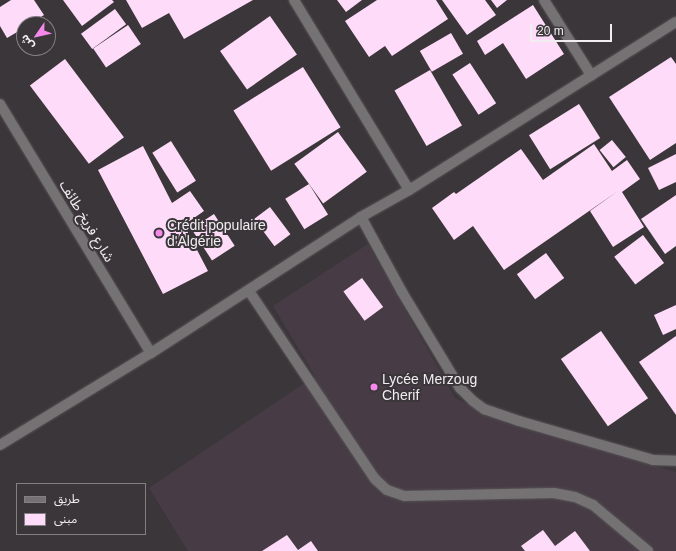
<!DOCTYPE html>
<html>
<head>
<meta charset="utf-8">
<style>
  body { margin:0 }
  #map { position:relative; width:676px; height:551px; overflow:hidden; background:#3b363a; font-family:Arial,"Noto Sans Arabic",sans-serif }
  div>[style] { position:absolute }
  .built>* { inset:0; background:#473c45 }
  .building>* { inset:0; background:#fedbf8; transform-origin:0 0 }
  .roads { filter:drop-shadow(0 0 1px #585357) drop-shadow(0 0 1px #585357) }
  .lane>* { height:10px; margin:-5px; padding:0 5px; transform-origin:5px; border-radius:5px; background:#757274 }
  .street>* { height:10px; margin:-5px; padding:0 5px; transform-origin:5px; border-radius:5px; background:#757274 }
  .dots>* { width:11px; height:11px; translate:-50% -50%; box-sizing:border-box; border:2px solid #3b363a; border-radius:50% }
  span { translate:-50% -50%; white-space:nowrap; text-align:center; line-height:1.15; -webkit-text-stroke:4px #3b363a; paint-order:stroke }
  .street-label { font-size:14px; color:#f1edf0 }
  .poi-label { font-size:14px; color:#f1edf0 }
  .left { translate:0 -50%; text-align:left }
  .legend { position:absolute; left:16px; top:483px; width:130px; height:52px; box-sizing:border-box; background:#3b363a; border:1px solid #847f83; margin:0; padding:5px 7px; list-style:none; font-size:12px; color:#f1edf0 }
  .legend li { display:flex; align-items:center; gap:8px; height:20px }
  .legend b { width:20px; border:1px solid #847f83 }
  .north { position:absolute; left:16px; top:16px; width:40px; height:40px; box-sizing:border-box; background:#3b363a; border:1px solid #847f83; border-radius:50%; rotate:236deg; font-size:11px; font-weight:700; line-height:16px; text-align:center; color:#f1edf0 }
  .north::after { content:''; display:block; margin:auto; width:14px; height:18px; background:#f788eb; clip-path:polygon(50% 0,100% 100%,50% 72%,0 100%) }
  .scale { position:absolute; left:530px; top:24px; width:82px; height:18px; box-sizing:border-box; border:2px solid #f1edf0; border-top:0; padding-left:5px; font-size:12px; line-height:14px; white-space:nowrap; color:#f1edf0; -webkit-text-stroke:3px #3b363a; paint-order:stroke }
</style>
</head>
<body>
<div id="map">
  <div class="built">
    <div style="clip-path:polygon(368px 244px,455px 398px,508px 424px,676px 472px,676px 551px,188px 551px,149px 488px,315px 376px,273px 306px)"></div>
  </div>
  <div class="building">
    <div style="clip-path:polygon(11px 0,34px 0,44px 15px,30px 24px,24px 24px,24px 28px,7px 38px,0 26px,0 7px)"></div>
    <div style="clip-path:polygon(63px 0,112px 0,114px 2px,82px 26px)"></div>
    <div style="clip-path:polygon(126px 0,253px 0,184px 39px,169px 13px,142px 28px)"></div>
    <div style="clip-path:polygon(337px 0,362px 0,346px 12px)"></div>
    <div style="clip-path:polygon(377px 0,436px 0,448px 19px,392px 56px,385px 46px,369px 57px,345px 21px)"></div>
    <div style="clip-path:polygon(442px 0,485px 0,496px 15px,467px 35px)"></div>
    <div style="clip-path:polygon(491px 0,507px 0,497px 8px)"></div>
    <div style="clip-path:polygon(533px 5px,564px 54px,526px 79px,503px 43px,485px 55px,477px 41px)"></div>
    <div style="left:115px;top:9px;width:19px;height:42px;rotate:54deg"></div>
    <div style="left:270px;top:16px;width:47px;height:61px;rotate:55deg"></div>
    <div style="left:128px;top:25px;width:23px;height:42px;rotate:56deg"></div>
    <div style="left:451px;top:33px;width:24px;height:36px;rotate:60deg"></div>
    <div style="clip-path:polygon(671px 57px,676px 64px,676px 143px,650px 160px,609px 97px)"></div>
    <div style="left:65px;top:59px;width:98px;height:44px;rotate:53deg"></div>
    <div style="left:470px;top:63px;width:48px;height:21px;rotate:57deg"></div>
    <div style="left:303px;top:67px;width:71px;height:82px;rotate:58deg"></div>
    <div style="left:430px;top:70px;width:64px;height:41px;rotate:60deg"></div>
    <div style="left:579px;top:104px;width:40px;height:59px;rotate:58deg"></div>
    <div style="left:338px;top:132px;width:49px;height:54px;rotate:54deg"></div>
    <div style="left:612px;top:140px;width:22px;height:16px;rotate:51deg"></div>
    <div style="left:171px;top:141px;width:47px;height:22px;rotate:58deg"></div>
    <div style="clip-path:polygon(594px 144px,612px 171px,627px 160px,640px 179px,622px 192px,644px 227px,613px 247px,590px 211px,618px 191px,504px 270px,473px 226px,454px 240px,432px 208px,454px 192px,456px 194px,521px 149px,543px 180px)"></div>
    <div style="clip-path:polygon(143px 146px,172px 203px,190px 191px,204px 211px,184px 225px,208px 271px,163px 294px,98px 170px)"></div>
    <div style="clip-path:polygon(676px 154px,676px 182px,659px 190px,648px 168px)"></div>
    <div style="left:309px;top:184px;width:36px;height:28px;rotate:58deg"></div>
    <div style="clip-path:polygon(676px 195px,676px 246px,665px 254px,641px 219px)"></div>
    <div style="left:270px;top:207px;width:34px;height:20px;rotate:53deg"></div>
    <div style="left:214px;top:214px;width:38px;height:27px;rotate:57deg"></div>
    <div style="left:643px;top:235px;width:35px;height:36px;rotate:53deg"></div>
    <div style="left:546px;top:253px;width:31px;height:36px;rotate:54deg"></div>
    <div style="left:362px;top:278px;width:36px;height:23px;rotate:54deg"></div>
    <div style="clip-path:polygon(676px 305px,676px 329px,663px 335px,654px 315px)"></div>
    <div style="left:601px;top:331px;width:82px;height:49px;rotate:55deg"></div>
    <div style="clip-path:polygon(676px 336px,676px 415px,639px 362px)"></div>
    <div style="clip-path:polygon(543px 530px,555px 546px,575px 531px,590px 551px,525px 551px,521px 546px)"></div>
    <div style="clip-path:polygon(287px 535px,298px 550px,311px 541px,318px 551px,262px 551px)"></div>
  </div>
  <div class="roads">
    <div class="lane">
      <div style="left:249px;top:291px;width:226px;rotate:56.2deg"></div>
      <div style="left:375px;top:479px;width:16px;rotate:43deg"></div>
      <div style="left:387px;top:490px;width:18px;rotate:19deg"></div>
      <div style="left:404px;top:496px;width:150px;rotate:-1.1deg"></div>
      <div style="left:554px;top:493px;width:21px;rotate:11deg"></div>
      <div style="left:575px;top:497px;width:20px;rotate:24deg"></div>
      <div style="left:593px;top:505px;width:72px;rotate:39.9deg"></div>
    </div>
    <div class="street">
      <div style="left:294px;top:0;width:222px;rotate:58.8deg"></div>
      <div style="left:544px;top:0;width:89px;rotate:57.9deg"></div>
      <div style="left:0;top:104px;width:291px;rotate:58.8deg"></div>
      <div style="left:361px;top:217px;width:85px;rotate:61.3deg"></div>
      <div style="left:402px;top:292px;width:112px;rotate:58.9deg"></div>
      <div style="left:460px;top:388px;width:18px;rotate:45deg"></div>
      <div style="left:473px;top:401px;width:14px;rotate:36deg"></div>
      <div style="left:484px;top:409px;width:37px;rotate:19deg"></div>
      <div style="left:519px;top:421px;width:140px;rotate:16.2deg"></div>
      <div style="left:653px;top:460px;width:23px;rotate:2deg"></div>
      <div style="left:0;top:445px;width:177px;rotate:-31.4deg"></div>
      <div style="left:151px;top:353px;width:250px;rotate:-32.9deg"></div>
      <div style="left:361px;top:217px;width:55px;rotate:-29.4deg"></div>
      <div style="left:409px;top:190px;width:315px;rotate:-32.2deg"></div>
    </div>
  </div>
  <div class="dots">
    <div style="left:159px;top:233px;background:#f788eb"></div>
    <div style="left:374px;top:387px;background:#f788eb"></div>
  </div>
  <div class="street-label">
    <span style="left:87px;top:221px;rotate:59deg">شارع فريخ طائف</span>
  </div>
  <div class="poi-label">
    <span class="left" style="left:167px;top:233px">Crédit populaire<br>d'Algérie</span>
    <span class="left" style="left:382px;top:387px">Lycée Merzoug<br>Cherif</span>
  </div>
  <ul class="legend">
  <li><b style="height:5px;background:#757274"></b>طريق</li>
  <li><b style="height:11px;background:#fedbf8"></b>مبنى</li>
  </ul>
  <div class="north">ش</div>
  <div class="scale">20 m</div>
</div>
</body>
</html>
